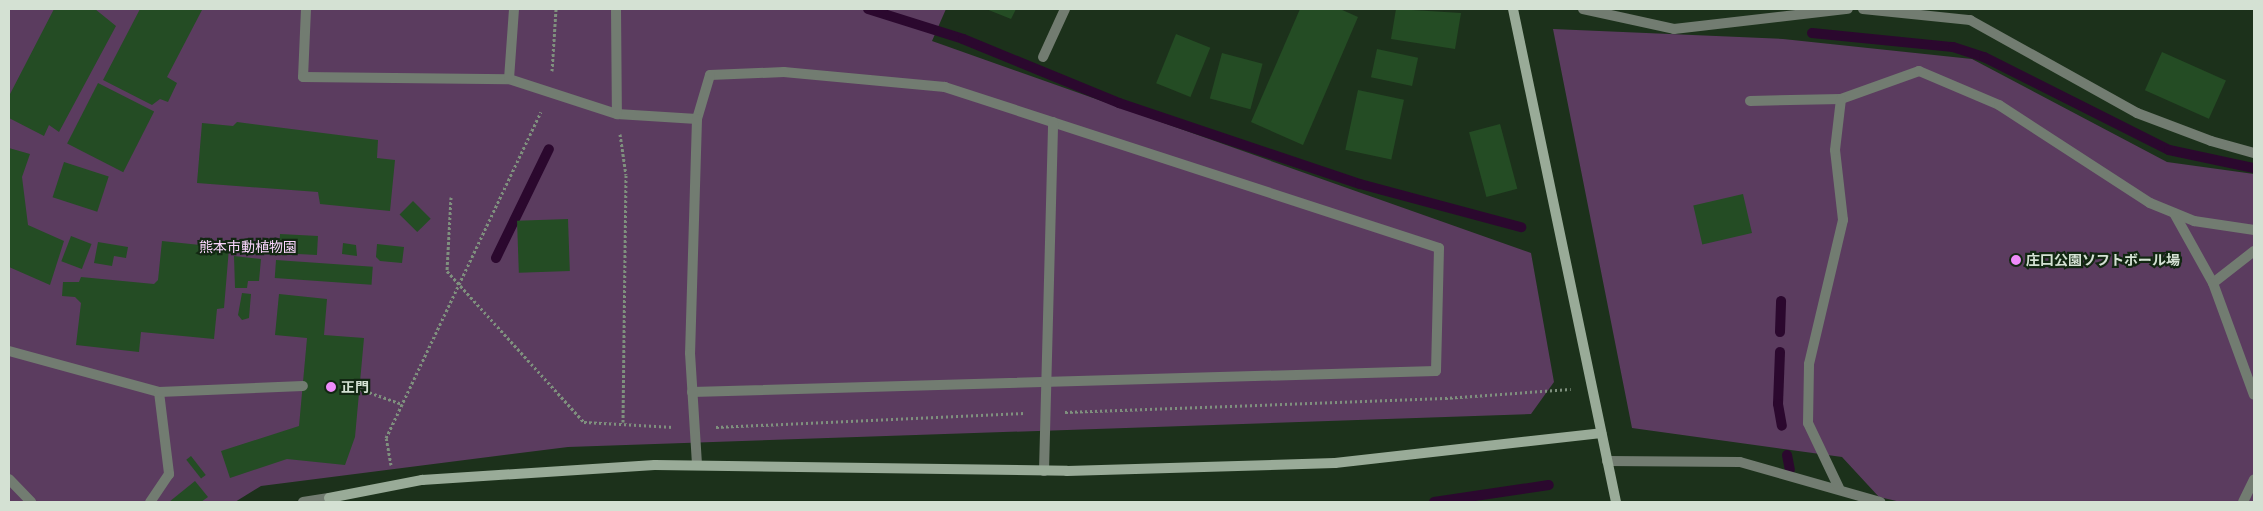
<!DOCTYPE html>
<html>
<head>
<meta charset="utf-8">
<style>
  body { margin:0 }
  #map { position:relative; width:2263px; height:511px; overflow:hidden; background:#1c311b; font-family:"Archivo Narrow","Noto Sans JP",sans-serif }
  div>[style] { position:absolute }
  .green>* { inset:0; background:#5b3c5f }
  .stream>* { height:10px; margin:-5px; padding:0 5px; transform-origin:5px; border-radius:5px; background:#2b082e }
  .building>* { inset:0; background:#244c24; transform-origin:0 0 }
  .path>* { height:3px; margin-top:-1.5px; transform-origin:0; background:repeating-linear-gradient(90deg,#7f907e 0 2.5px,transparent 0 5px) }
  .lane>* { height:10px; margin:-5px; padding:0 5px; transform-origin:5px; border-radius:5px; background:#727c71 }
  .street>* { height:10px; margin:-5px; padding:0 5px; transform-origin:5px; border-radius:5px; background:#727c71 }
  .secondary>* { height:10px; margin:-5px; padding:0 5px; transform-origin:5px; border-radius:5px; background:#99ab98 }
  .dots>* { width:14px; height:14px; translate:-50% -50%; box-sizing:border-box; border:2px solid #122712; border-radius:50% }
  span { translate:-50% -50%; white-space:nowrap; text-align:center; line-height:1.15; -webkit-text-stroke:4.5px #122712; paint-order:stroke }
  .park-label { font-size:14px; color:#fad5fd }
  .poi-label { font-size:14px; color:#d4e1d3; font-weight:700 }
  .left { translate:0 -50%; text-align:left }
  .frame { position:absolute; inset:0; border:10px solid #d4e1d3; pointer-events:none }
</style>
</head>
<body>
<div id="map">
  <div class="green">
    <div style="clip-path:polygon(9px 9px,946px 9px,932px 41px,1531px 253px,1554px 382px,1531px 414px,568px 447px,261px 486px,235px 502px,9px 502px)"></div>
    <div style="clip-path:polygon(1553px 29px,1783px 39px,1972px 59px,2167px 162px,2254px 174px,2254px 502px,1901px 502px,1879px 497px,1842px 457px,1632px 428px)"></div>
  </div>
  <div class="stream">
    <div style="left:868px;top:9px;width:100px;rotate:17.5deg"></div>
    <div style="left:963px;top:39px;width:169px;rotate:22.3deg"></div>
    <div style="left:1119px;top:103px;width:254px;rotate:18.6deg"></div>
    <div style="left:1360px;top:184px;width:167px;rotate:15deg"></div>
    <div style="left:1812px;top:33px;width:142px;rotate:5.7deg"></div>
    <div style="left:1953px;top:47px;width:33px;rotate:18deg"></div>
    <div style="left:1984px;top:57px;width:207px;rotate:26.7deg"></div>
    <div style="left:2169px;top:150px;width:87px;rotate:12deg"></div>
    <div style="left:496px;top:258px;width:121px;rotate:-64.1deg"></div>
    <div style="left:1780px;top:332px;width:31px;rotate:-88deg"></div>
    <div style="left:1780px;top:352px;width:52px;rotate:92.2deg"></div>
    <div style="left:1778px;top:404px;width:22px;rotate:80deg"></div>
    <div style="left:1787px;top:455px;width:15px;rotate:79deg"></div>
    <div style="left:1434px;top:502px;width:116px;rotate:-8.4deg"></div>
  </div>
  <div class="building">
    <div style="clip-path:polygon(54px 9px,95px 9px,116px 26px,59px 132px,49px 125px,44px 136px,9px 118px,9px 96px)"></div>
    <div style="clip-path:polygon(140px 9px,202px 10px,167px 77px,177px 83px,168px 102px,160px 99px,152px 105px,103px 80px)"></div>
    <div style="clip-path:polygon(986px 9px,1016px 9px,1011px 19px)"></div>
    <div style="clip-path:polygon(1300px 9px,1340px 9px,1358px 17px,1303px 145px,1251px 122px)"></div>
    <div style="clip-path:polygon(1396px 9px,1461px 13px,1455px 49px,1391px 39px)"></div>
    <div style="left:1176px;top:34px;width:37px;height:53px;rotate:22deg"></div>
    <div style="left:1377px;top:49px;width:42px;height:29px;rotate:12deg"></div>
    <div style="left:2162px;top:52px;width:70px;height:42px;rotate:24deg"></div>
    <div style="left:1222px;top:53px;width:42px;height:47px;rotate:15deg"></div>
    <div style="left:98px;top:83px;width:63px;height:68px;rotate:27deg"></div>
    <div style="left:1358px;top:90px;width:47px;height:61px;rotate:12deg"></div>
    <div style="clip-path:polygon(237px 122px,378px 140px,377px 158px,395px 160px,390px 211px,320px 204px,318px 192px,197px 183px,202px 123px,233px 126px)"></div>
    <div style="left:1500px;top:124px;width:67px;height:32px;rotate:75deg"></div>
    <div style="clip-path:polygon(9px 148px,30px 154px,22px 177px,28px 225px,64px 241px,50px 285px,9px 267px)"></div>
    <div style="left:64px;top:162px;width:47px;height:37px;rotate:18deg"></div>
    <div style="left:1743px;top:194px;width:40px;height:51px;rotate:77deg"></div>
    <div style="left:413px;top:201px;width:25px;height:19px;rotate:45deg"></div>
    <div style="left:568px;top:219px;width:52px;height:51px;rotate:88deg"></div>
    <div style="left:280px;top:234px;width:38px;height:19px;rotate:3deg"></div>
    <div style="left:71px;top:236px;width:22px;height:27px;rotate:21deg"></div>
    <div style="clip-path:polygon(162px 241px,229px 248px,224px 308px,217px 309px,214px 339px,141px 332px,139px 352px,76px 345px,81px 303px,75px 297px,62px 296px,63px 282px,79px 282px,81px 277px,154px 284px,158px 280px)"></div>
    <div style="clip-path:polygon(98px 242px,128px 247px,126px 258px,114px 256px,112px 266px,94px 263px)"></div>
    <div style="clip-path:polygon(343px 243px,356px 245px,357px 256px,342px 254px)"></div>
    <div style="clip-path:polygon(377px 244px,404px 247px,402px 263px,380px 261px,376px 257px)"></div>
    <div style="clip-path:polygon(234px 256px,261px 259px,259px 281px,248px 281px,247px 288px,235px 288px)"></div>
    <div style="left:276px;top:260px;width:97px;height:18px;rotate:4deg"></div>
    <div style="clip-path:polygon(242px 293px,251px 294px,249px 318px,242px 320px,238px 315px)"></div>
    <div style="clip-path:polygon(279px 294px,327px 299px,324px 335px,364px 338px,355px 437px,345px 465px,287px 459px,230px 478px,221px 451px,299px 426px,307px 338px,275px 335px)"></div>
    <div style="left:191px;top:456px;width:24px;height:6px;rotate:52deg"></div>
    <div style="clip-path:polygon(195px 481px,208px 497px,201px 502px,169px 502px)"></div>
  </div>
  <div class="path">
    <div style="left:552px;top:71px;width:62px;rotate:-86.3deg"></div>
    <div style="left:620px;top:134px;width:41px;rotate:81.7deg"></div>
    <div style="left:626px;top:175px;width:247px;rotate:90.7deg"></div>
    <div style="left:451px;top:197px;width:74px;rotate:93.1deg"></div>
    <div style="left:447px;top:271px;width:204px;rotate:47.8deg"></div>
    <div style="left:584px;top:422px;width:90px;rotate:3.2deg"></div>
    <div style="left:360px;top:389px;width:45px;rotate:19.7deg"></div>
    <div style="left:1065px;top:412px;width:380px;rotate:-2.1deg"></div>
    <div style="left:1445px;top:398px;width:126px;rotate:-4.1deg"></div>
    <div style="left:716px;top:427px;width:308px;rotate:-2.6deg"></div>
    <div style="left:391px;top:465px;width:27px;rotate:-100deg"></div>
    <div style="left:386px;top:438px;width:361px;rotate:-64.6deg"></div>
  </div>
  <div class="lane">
    <div style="left:306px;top:9px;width:68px;rotate:92.5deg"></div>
    <div style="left:303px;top:77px;width:206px;rotate:0.6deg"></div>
    <div style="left:509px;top:79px;width:114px;rotate:18deg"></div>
    <div style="left:617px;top:114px;width:80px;rotate:3.6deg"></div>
    <div style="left:509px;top:79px;width:70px;rotate:-85.9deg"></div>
    <div style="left:1750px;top:101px;width:91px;rotate:-1.3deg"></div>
    <div style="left:1841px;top:99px;width:83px;rotate:-19.7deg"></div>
    <div style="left:1919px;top:71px;width:87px;rotate:23deg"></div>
    <div style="left:1999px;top:105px;width:180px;rotate:33deg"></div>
    <div style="left:2150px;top:203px;width:48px;rotate:22.2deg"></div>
    <div style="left:2194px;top:221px;width:61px;rotate:8.5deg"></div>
    <div style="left:2174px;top:213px;width:80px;rotate:60.9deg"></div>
    <div style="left:2254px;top:251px;width:52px;rotate:142deg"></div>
    <div style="left:2213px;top:283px;width:119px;rotate:69.9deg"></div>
    <div style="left:9px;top:351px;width:156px;rotate:15.3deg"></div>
    <div style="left:159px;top:392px;width:83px;rotate:83deg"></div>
    <div style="left:169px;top:474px;width:34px;rotate:124deg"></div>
    <div style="left:159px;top:392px;width:144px;rotate:-2.4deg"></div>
    <div style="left:692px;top:392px;width:744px;rotate:-1.62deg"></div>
    <div style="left:1436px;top:371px;width:123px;rotate:-88.6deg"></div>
    <div style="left:1439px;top:248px;width:520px;rotate:-161.95deg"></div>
    <div style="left:945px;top:87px;width:162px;rotate:-174.7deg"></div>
    <div style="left:784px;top:72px;width:74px;rotate:177.7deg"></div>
    <div style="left:710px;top:75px;width:46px;rotate:106.5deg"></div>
    <div style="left:697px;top:119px;width:234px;rotate:91.7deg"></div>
    <div style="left:690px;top:353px;width:112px;rotate:86.4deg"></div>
    <div style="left:1607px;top:461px;width:133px;rotate:0.4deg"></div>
    <div style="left:1740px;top:462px;width:146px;rotate:15.9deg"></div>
    <div style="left:1044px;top:471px;width:349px;rotate:-88.5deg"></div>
    <div style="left:9px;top:479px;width:32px;rotate:46deg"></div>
    <div style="left:1839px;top:488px;width:72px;rotate:-115.5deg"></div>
    <div style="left:1808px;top:423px;width:59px;rotate:-89deg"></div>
    <div style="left:1809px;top:364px;width:148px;rotate:-76.7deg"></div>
    <div style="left:1843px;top:220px;width:70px;rotate:-96.5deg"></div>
    <div style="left:1835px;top:150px;width:51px;rotate:-83.3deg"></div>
    <div style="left:2243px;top:502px;width:25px;rotate:-64deg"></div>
  </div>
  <div class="street">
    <div style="left:616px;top:9px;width:105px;rotate:89.5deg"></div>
    <div style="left:1583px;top:9px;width:93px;rotate:12.4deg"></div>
    <div style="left:1674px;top:29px;width:175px;rotate:-6.6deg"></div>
    <div style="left:1863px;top:9px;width:108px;rotate:5.9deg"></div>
    <div style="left:1970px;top:20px;width:191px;rotate:29.1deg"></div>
    <div style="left:2137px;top:113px;width:79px;rotate:20.7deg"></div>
    <div style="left:2211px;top:141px;width:45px;rotate:15.6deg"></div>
    <div style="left:1043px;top:57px;width:53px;rotate:-65.4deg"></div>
    <div style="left:303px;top:502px;width:26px;rotate:-9deg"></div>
  </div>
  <div class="secondary">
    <div style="left:1513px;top:9px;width:504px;rotate:78.2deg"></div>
    <div style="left:329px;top:498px;width:95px;rotate:-11deg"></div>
    <div style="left:422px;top:480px;width:233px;rotate:-3.7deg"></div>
    <div style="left:655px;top:465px;width:412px;rotate:0.8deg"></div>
    <div style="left:1067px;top:471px;width:268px;rotate:-1.7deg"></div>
    <div style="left:1335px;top:463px;width:268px;rotate:-6.4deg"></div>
  </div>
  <div class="dots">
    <div style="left:2016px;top:260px;background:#ee8cf9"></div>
    <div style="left:331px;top:387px;background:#ee8cf9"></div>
  </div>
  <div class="park-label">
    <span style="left:248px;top:247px">熊本市動植物園</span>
  </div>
  <div class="poi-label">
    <span class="left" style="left:2026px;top:260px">庄口公園ソフトボール場</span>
    <span class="left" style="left:341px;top:387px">正門</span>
  </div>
  <div class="frame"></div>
</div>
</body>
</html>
